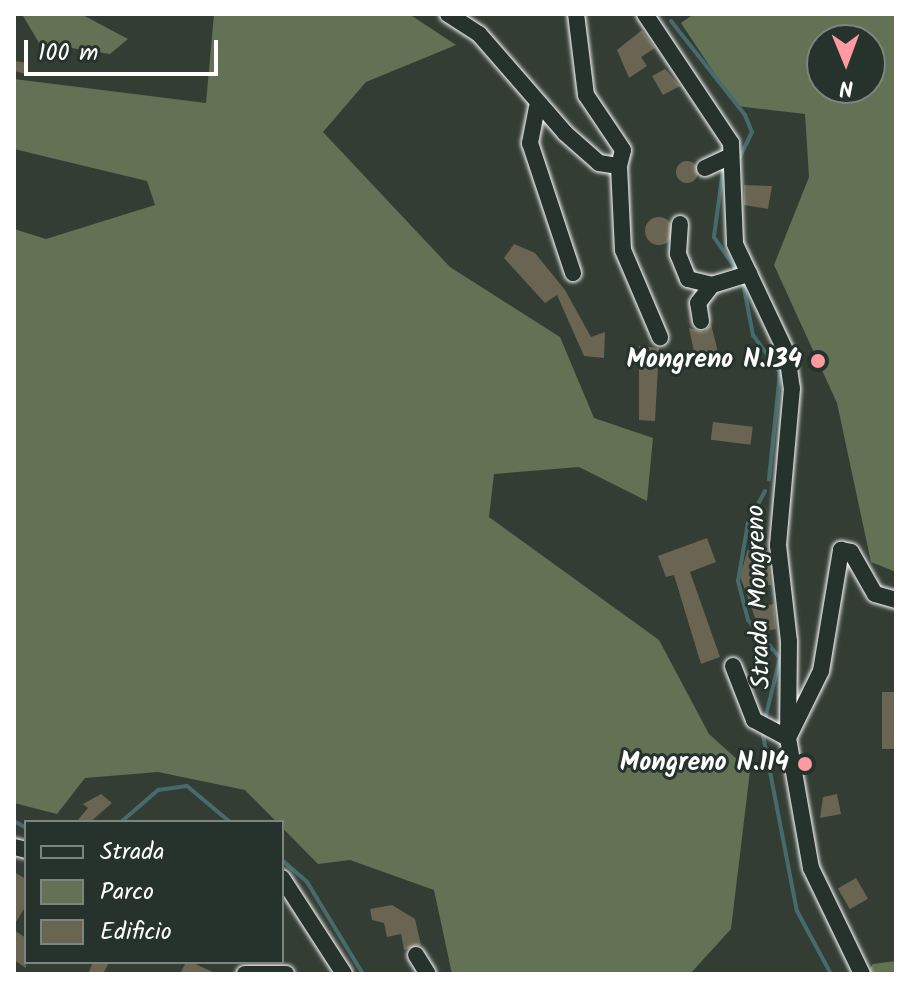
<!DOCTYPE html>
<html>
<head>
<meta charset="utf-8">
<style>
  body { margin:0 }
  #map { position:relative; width:910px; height:988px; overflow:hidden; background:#333d34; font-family:Kalam,sans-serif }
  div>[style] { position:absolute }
  .green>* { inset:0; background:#637254 }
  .stream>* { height:4px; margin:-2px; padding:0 2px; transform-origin:2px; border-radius:2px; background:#476b6c }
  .building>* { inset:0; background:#696552; transform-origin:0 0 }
  .round { border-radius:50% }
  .roads { filter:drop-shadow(0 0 2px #fff) drop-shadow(0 0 2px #fff) }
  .minor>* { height:16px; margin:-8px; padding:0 8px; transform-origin:8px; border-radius:8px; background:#26332d }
  .dots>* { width:22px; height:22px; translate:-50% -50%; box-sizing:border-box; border:4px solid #26332d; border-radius:50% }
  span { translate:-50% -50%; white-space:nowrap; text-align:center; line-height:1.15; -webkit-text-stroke:6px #26332d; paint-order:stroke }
  .poi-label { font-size:26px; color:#fff; font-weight:700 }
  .right { translate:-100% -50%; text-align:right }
  .street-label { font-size:26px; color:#fff }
  .frame { position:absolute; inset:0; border:16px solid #fff; pointer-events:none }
  .legend { position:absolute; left:24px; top:820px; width:260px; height:144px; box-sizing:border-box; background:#26332d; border:2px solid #7d8581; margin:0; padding:10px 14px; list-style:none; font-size:24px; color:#fff }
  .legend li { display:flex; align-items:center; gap:16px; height:40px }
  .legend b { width:40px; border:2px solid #7d8581 }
  .north { position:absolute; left:806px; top:24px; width:80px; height:80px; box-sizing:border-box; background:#26332d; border:2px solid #7d8581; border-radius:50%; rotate:179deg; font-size:22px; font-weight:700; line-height:32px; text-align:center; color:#fff }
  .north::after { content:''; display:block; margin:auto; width:28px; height:36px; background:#ff9aa2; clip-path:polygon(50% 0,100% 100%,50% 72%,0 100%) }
  .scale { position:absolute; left:24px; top:40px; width:194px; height:36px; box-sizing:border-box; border:4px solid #fff; border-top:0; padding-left:10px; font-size:24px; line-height:28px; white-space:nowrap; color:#fff; -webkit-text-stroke:6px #26332d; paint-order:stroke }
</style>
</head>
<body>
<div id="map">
  <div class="green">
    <div style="clip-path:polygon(22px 14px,81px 14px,128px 39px,110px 54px,39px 43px)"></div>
    <div style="clip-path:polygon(214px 14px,409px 14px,456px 45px,366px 82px,323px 132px,450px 267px,560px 337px,594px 418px,653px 438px,647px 501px,579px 467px,494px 474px,489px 517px,659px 640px,709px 734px,750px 771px,731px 929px,690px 974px,452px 974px,434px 890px,350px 860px,318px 864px,245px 790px,158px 772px,85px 778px,57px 814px,14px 803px,14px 229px,46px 239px,155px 205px,147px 181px,14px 149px,14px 79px,206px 103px)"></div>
    <div style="clip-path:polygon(evenodd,694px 14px,896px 14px,896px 572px,871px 562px,837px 403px,774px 265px,809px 177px,805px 114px,736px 106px,681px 23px,694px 14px,822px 40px,870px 40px,870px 88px,822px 88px,822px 40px)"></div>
    <div style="clip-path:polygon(896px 961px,896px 974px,866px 974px,873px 964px)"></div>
  </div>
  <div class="stream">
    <div style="left:671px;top:21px;width:120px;rotate:51.8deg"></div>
    <div style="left:745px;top:115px;width:18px;rotate:68deg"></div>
    <div style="left:752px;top:132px;width:28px;rotate:116deg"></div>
    <div style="left:723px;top:170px;width:68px;rotate:97.7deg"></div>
    <div style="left:714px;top:237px;width:41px;rotate:55.9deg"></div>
    <div style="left:743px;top:283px;width:53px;rotate:79.1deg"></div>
    <div style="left:753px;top:335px;width:46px;rotate:53.9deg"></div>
    <div style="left:780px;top:372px;width:108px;rotate:95.9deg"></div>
    <div style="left:765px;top:491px;width:36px;rotate:118deg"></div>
    <div style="left:748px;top:523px;width:59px;rotate:99.8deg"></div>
    <div style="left:738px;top:581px;width:40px;rotate:75.6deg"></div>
    <div style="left:748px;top:620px;width:50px;rotate:49.9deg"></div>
    <div style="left:780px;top:658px;width:63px;rotate:103.8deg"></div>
    <div style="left:762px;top:730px;width:184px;rotate:79.1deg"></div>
    <div style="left:797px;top:911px;width:72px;rotate:61.6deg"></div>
    <div style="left:14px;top:821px;width:14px;rotate:30deg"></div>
    <div style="left:121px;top:822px;width:49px;rotate:-40.9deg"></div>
    <div style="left:158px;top:790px;width:29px;rotate:-8deg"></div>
    <div style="left:187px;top:786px;width:56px;rotate:39.9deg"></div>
    <div style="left:282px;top:860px;width:33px;rotate:41deg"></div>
    <div style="left:307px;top:882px;width:108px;rotate:58.7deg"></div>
  </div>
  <div class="building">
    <div style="clip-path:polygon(642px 30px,655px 48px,641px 57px,647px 66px,629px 78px,617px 50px)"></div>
    <div style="clip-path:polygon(14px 61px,28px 63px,26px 74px,14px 71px)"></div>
    <div style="clip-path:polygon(665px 69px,680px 86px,663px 95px,652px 76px)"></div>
    <div class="round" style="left:676px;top:161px;width:22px;height:22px"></div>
    <div style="clip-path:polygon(744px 185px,772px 186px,768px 209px,744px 205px)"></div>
    <div class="round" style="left:645px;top:217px;width:28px;height:28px"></div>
    <div style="clip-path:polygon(514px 244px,535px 253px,565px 290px,591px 337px,605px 332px,604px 358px,584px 356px,557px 295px,545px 303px,504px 258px)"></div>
    <div style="clip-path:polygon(711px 324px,718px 352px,695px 356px,689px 328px,704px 332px)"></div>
    <div style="clip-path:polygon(639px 346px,659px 348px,655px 421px,639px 420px)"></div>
    <div style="left:713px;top:422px;width:40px;height:18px;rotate:7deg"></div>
    <div style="clip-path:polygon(707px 538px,716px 562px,690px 572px,720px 657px,701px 664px,674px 575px,666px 577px,658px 556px)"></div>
    <div style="clip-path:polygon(750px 542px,767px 546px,771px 585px,755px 586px,759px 607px,774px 604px,776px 629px,760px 632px,740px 576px)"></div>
    <div style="left:896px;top:692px;width:57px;height:14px;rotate:90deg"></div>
    <div style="clip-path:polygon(101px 794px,112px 803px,90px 822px,76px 822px,88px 808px,83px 804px)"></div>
    <div style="clip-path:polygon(837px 794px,841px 814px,820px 818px,823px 797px)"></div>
    <div style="clip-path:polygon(14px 872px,26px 879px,26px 906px,14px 925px)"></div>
    <div style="left:856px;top:878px;width:24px;height:21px;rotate:60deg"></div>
    <div style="clip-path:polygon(392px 905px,415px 919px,421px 945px,404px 950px,401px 934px,387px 937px,384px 923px,372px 920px,370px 909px)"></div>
    <div style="clip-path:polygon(14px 930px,26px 938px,26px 968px,14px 960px)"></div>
    <div style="clip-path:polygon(93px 962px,109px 962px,103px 974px,88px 974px)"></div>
    <div style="clip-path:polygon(186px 962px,191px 962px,217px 974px,180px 974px)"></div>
  </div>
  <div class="roads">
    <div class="minor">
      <div style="left:448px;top:14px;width:37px;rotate:33deg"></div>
      <div style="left:479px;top:34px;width:131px;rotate:49deg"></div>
      <div style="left:565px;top:133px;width:45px;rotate:41.4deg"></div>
      <div style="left:599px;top:163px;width:20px;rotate:9deg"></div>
      <div style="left:619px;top:166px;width:16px;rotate:-76deg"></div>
      <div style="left:623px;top:150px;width:66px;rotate:-123.9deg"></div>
      <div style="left:586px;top:95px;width:82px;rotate:-97deg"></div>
      <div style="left:645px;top:14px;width:155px;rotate:56.3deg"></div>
      <div style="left:731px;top:143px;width:101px;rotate:87.7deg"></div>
      <div style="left:735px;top:244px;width:122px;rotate:64.7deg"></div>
      <div style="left:787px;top:354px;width:34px;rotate:82deg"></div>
      <div style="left:792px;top:388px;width:158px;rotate:95.1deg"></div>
      <div style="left:778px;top:545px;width:97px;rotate:83.5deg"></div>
      <div style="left:789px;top:641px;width:97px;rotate:90.6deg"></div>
      <div style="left:788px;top:738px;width:132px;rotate:80deg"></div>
      <div style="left:811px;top:868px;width:118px;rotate:64.3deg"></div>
      <div style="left:537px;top:107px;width:37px;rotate:101deg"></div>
      <div style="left:530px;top:143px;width:137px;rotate:71.7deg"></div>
      <div style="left:619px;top:166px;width:84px;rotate:87.3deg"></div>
      <div style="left:623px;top:250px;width:95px;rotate:67deg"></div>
      <div style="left:705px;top:168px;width:29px;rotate:-25deg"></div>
      <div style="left:680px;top:224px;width:30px;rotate:94deg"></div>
      <div style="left:678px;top:254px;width:27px;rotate:68deg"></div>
      <div style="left:688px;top:279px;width:25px;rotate:14deg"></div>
      <div style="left:712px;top:285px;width:39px;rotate:-17deg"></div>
      <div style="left:701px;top:321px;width:18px;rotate:-99deg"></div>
      <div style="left:698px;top:303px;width:23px;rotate:-52deg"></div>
      <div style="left:733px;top:666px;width:58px;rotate:68.7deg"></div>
      <div style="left:754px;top:720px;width:38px;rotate:28deg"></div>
      <div style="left:788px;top:738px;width:75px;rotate:-63.8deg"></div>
      <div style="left:821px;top:671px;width:123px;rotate:-80.6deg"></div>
      <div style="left:841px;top:550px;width:10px;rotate:11deg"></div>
      <div style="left:851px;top:552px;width:48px;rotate:60.3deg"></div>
      <div style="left:875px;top:594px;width:22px;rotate:16deg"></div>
      <div style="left:14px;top:847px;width:12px;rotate:14deg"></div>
      <div style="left:282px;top:878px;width:114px;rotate:57.1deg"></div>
      <div style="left:416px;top:955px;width:22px;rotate:58deg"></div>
      <div style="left:245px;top:974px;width:41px"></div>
    </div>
  </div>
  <div class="dots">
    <div style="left:818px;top:361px;background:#ff9aa2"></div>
    <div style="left:805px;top:764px;background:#ff9aa2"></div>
  </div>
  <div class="poi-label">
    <span class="right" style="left:802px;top:361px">Mongreno N.134</span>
    <span class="right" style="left:789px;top:764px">Mongreno N.114</span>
  </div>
  <div class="street-label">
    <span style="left:760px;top:597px;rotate:-92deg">Strada Mongreno</span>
  </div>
  <div class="frame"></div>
  <ul class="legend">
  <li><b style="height:10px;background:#26332d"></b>Strada</li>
  <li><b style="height:22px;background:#637254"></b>Parco</li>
  <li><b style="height:22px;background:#696552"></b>Edificio</li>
  </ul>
  <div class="north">N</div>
  <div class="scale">100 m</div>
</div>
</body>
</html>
